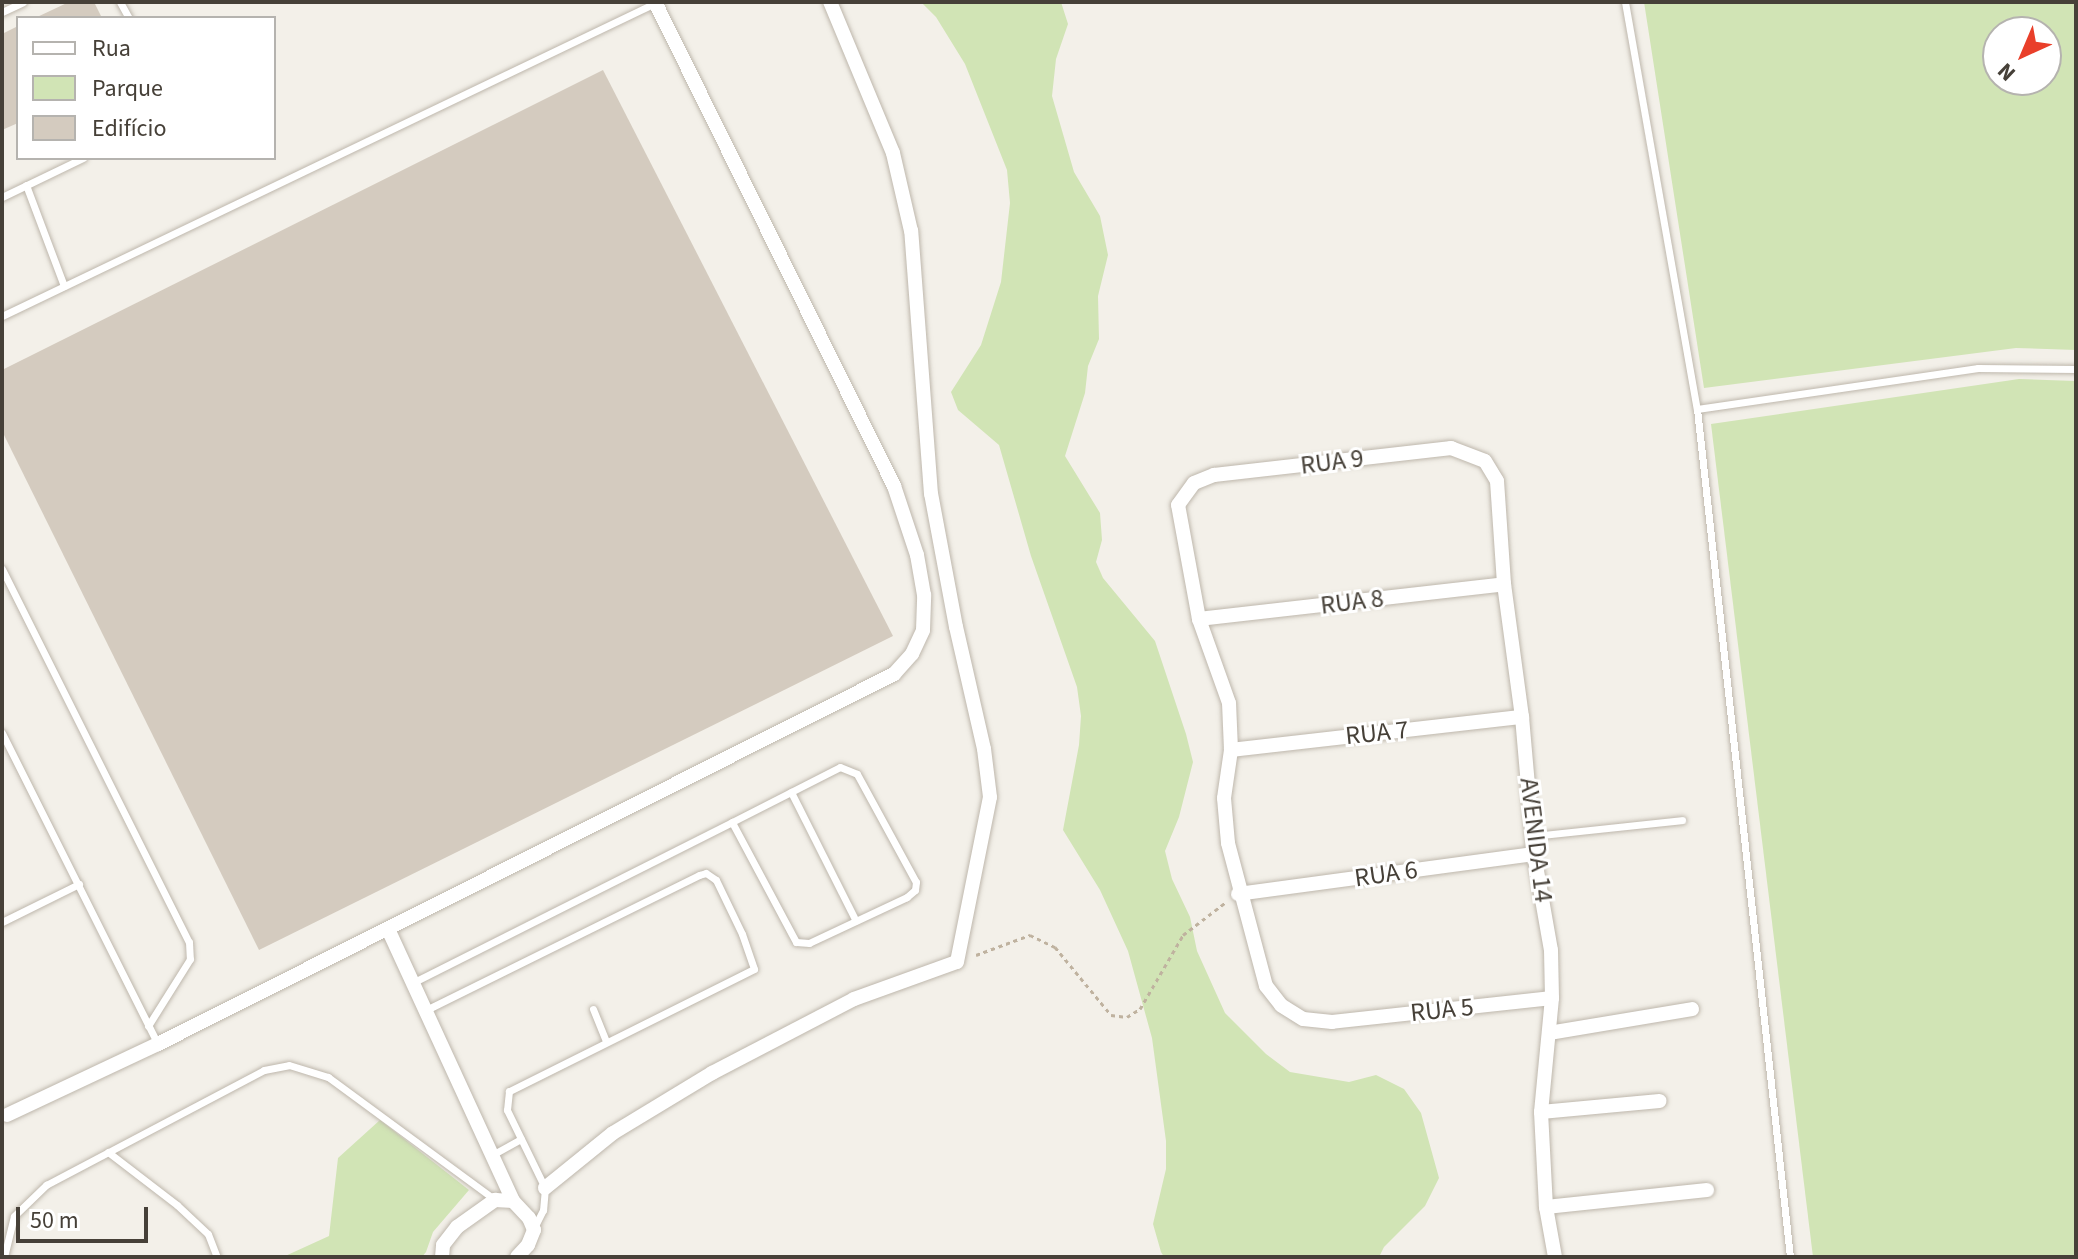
<!DOCTYPE html>
<html>
<head>
<meta charset="utf-8">
<style>
  body { margin:0 }
  #map { position:relative; width:2078px; height:1259px; overflow:hidden; background:#f3f0e9; font-family:"Source Sans 3",sans-serif }
  div>[style] { position:absolute }
  .green>* { inset:0; background:#d1e4b5 }
  .building>* { inset:0; background:#d4cbbf }
  .path>* { height:3px; margin-top:-1.5px; transform-origin:0; background:repeating-linear-gradient(90deg,#bfb29f 0 4px,transparent 0 8px) }
  .roads { filter:drop-shadow(0 0 2px #beb7ac) drop-shadow(0 0 2px #beb7ac) }
  .lane>* { height:7px; margin:-3.5px; padding:0 3.5px; transform-origin:3.5px; border-radius:3.5px; background:#fff }
  .street>* { height:14px; margin:-7px; padding:0 7px; transform-origin:7px; border-radius:7px; background:#fff }
  span { translate:-50% -50%; white-space:nowrap; text-align:center; line-height:1.15; -webkit-text-stroke:6px #fff; paint-order:stroke }
  .street-label { font-size:26px; color:#464038 }
  .frame { position:absolute; inset:0; border:4px solid #464038; pointer-events:none }
  .legend { position:absolute; left:16px; top:16px; width:260px; height:144px; box-sizing:border-box; background:#fff; border:2px solid #b5b3af; margin:0; padding:10px 14px; list-style:none; font-size:24px; color:#464038 }
  .legend li { display:flex; align-items:center; gap:16px; height:40px }
  .legend b { width:40px; border:2px solid #b5b3af }
  .north { position:absolute; left:1982px; top:16px; width:80px; height:80px; box-sizing:border-box; background:#fff; border:2px solid #b5b3af; border-radius:50%; rotate:224deg; font-size:22px; font-weight:700; line-height:32px; text-align:center; color:#464038 }
  .north::after { content:''; display:block; margin:auto; width:28px; height:36px; background:#e93f2a; clip-path:polygon(50% 0,100% 100%,50% 72%,0 100%) }
  .scale { position:absolute; left:16px; top:1207px; width:132px; height:36px; box-sizing:border-box; border:4px solid #464038; border-top:0; padding-left:10px; font-size:24px; line-height:28px; white-space:nowrap; color:#464038; -webkit-text-stroke:6px #fff; paint-order:stroke }
</style>
</head>
<body>
<div id="map">
  <div class="green">
    <div style="clip-path:polygon(921px 2px,1061px 2px,1068px 24px,1056px 59px,1052px 96px,1074px 172px,1100px 216px,1108px 255px,1098px 296px,1099px 339px,1088px 366px,1085px 393px,1065px 456px,1100px 513px,1102px 540px,1096px 562px,1103px 578px,1155px 641px,1186px 734px,1193px 762px,1179px 817px,1165px 851px,1172px 879px,1190px 917px,1197px 951px,1225px 1013px,1266px 1054px,1290px 1072px,1349px 1082px,1376px 1075px,1404px 1089px,1421px 1113px,1439px 1178px,1425px 1206px,1384px 1247px,1379px 1257px,1164px 1257px,1161px 1252px,1153px 1224px,1166px 1169px,1166px 1141px,1152px 1038px,1128px 951px,1100px 890px,1063px 830px,1079px 745px,1081px 716px,1077px 687px,1031px 556px,999px 445px,958px 410px,951px 392px,981px 345px,1001px 282px,1010px 203px,1007px 170px,965px 64px,936px 17px)"></div>
    <div style="clip-path:polygon(evenodd,1644px 2px,2076px 2px,2076px 350px,2016px 348px,1704px 388px,1644px 2px,1998px 32px,2046px 32px,2046px 80px,1998px 80px,1998px 32px)"></div>
    <div style="clip-path:polygon(2019px 379px,2076px 381px,2076px 1257px,1813px 1257px,1711px 424px)"></div>
    <div style="clip-path:polygon(380px 1120px,469px 1190px,433px 1232px,426px 1252px,422px 1257px,283px 1257px,329px 1236px,338px 1158px)"></div>
  </div>
  <div class="building">
    <div style="clip-path:polygon(69px 2px,94px 2px,102px 18px,35px 18px)"></div>
    <div style="clip-path:polygon(18px 26px,18px 123px,2px 130px,2px 34px)"></div>
    <div style="clip-path:polygon(603px 70px,893px 636px,259px 950px,2px 431px,2px 370px)"></div>
  </div>
  <div class="path">
    <div style="left:976px;top:955px;width:58px;rotate:-20.3deg"></div>
    <div style="left:1030px;top:935px;width:28px;rotate:26deg"></div>
    <div style="left:1055px;top:947px;width:88px;rotate:50.5deg"></div>
    <div style="left:1111px;top:1015px;width:16px;rotate:7deg"></div>
    <div style="left:1127px;top:1017px;width:15px;rotate:-32deg"></div>
    <div style="left:1140px;top:1009px;width:86px;rotate:-59.8deg"></div>
    <div style="left:1183px;top:935px;width:54px;rotate:-37.5deg"></div>
  </div>
  <div class="roads">
    <div class="lane">
      <div style="left:120px;top:2px;width:18px;rotate:61deg"></div>
      <div style="left:1625px;top:2px;width:413px;rotate:80deg"></div>
      <div style="left:1697px;top:409px;width:853px;rotate:83.74deg"></div>
      <div style="left:2px;top:12px;width:23px;rotate:-25deg"></div>
      <div style="left:26px;top:185px;width:108px;rotate:69.4deg"></div>
      <div style="left:2px;top:197px;width:90px;rotate:-25.7deg"></div>
      <div style="left:2px;top:316px;width:724px;rotate:-25.61deg"></div>
      <div style="left:1697px;top:409px;width:284px;rotate:-8.3deg"></div>
      <div style="left:1978px;top:368px;width:98px;rotate:0.6deg"></div>
      <div style="left:2px;top:569px;width:417px;rotate:63.4deg"></div>
      <div style="left:189px;top:942px;width:17px;rotate:87deg"></div>
      <div style="left:190px;top:959px;width:79px;rotate:122.1deg"></div>
      <div style="left:2px;top:733px;width:348px;rotate:63.4deg"></div>
      <div style="left:791px;top:792px;width:144px;rotate:63.3deg"></div>
      <div style="left:1533px;top:836px;width:150px;rotate:-6.1deg"></div>
      <div style="left:2px;top:922px;width:86px;rotate:-26.3deg"></div>
      <div style="left:412px;top:983px;width:358px;rotate:-26.7deg"></div>
      <div style="left:732px;top:822px;width:121px;rotate:-27deg"></div>
      <div style="left:840px;top:767px;width:18px;rotate:22deg"></div>
      <div style="left:857px;top:774px;width:123px;rotate:61.4deg"></div>
      <div style="left:916px;top:882px;width:8px;rotate:97deg"></div>
      <div style="left:915px;top:890px;width:11px;rotate:139deg"></div>
      <div style="left:907px;top:897px;width:108px;rotate:154.9deg"></div>
      <div style="left:809px;top:943px;width:13px;rotate:-176deg"></div>
      <div style="left:796px;top:942px;width:136px;rotate:-118.1deg"></div>
      <div style="left:593px;top:1009px;width:35px;rotate:68deg"></div>
      <div style="left:426px;top:1010px;width:305px;rotate:-26.3deg"></div>
      <div style="left:699px;top:875px;width:7px;rotate:-16deg"></div>
      <div style="left:706px;top:873px;width:12px;rotate:35deg"></div>
      <div style="left:716px;top:880px;width:60px;rotate:64.3deg"></div>
      <div style="left:742px;top:934px;width:37px;rotate:71deg"></div>
      <div style="left:754px;top:969px;width:274px;rotate:153.5deg"></div>
      <div style="left:509px;top:1091px;width:19px;rotate:96deg"></div>
      <div style="left:507px;top:1110px;width:87px;rotate:64deg"></div>
      <div style="left:545px;top:1188px;width:22px;rotate:95deg"></div>
      <div style="left:543px;top:1210px;width:20px;rotate:117deg"></div>
      <div style="left:108px;top:1152px;width:87px;rotate:37.5deg"></div>
      <div style="left:177px;top:1205px;width:42px;rotate:43.1deg"></div>
      <div style="left:208px;top:1234px;width:25px;rotate:69deg"></div>
      <div style="left:492px;top:1155px;width:33px;rotate:-29deg"></div>
      <div style="left:4px;top:1257px;width:42px;rotate:-76.3deg"></div>
      <div style="left:14px;top:1216px;width:45px;rotate:-44.1deg"></div>
      <div style="left:46px;top:1185px;width:246px;rotate:-27.8deg"></div>
      <div style="left:264px;top:1070px;width:25px;rotate:-11deg"></div>
      <div style="left:289px;top:1065px;width:41px;rotate:17.1deg"></div>
      <div style="left:328px;top:1077px;width:206px;rotate:36.3deg"></div>
    </div>
    <div class="street">
      <div style="left:1199px;top:619px;width:307px;rotate:-6.5deg"></div>
      <div style="left:1231px;top:750px;width:293px;rotate:-6.5deg"></div>
      <div style="left:1238px;top:894px;width:299px;rotate:-7.7deg"></div>
      <div style="left:388px;top:929px;width:299px;rotate:65.3deg"></div>
      <div style="left:1552px;top:998px;width:221px;rotate:173.8deg"></div>
      <div style="left:1332px;top:1022px;width:29px;rotate:-174deg"></div>
      <div style="left:1303px;top:1019px;width:26px;rotate:-148deg"></div>
      <div style="left:1281px;top:1005px;width:24px;rotate:-128deg"></div>
      <div style="left:1266px;top:986px;width:148px;rotate:-104.9deg"></div>
      <div style="left:1228px;top:843px;width:45px;rotate:-95.1deg"></div>
      <div style="left:1224px;top:798px;width:49px;rotate:-81.7deg"></div>
      <div style="left:1231px;top:750px;width:47px;rotate:-92.4deg"></div>
      <div style="left:1229px;top:703px;width:89px;rotate:-109.7deg"></div>
      <div style="left:1199px;top:619px;width:116px;rotate:-100.4deg"></div>
      <div style="left:1178px;top:505px;width:27px;rotate:-54deg"></div>
      <div style="left:1194px;top:483px;width:22px;rotate:-22deg"></div>
      <div style="left:1214px;top:475px;width:239px;rotate:-6.5deg"></div>
      <div style="left:1451px;top:448px;width:36px;rotate:21deg"></div>
      <div style="left:1485px;top:461px;width:23px;rotate:59deg"></div>
      <div style="left:1497px;top:481px;width:103px;rotate:86.1deg"></div>
      <div style="left:1504px;top:584px;width:134px;rotate:82.3deg"></div>
      <div style="left:1522px;top:717px;width:138px;rotate:85deg"></div>
      <div style="left:1534px;top:854px;width:97px;rotate:80deg"></div>
      <div style="left:1551px;top:950px;width:48px;rotate:88.8deg"></div>
      <div style="left:1552px;top:998px;width:115px;rotate:95.5deg"></div>
      <div style="left:1541px;top:1112px;width:95px;rotate:87deg"></div>
      <div style="left:1546px;top:1207px;width:51px;rotate:79.8deg"></div>
      <div style="left:1549px;top:1033px;width:145px;rotate:-9.5deg"></div>
      <div style="left:1541px;top:1112px;width:119px;rotate:-5.3deg"></div>
      <div style="left:7px;top:1115px;width:167px;rotate:-25.2deg"></div>
      <div style="left:158px;top:1044px;width:824px;rotate:-26.69deg"></div>
      <div style="left:894px;top:674px;width:27px;rotate:-48deg"></div>
      <div style="left:912px;top:654px;width:26px;rotate:-65deg"></div>
      <div style="left:923px;top:630px;width:35px;rotate:-88deg"></div>
      <div style="left:924px;top:595px;width:41px;rotate:-99.9deg"></div>
      <div style="left:917px;top:555px;width:73px;rotate:-108.4deg"></div>
      <div style="left:894px;top:486px;width:540px;rotate:-116.28deg"></div>
      <div style="left:545px;top:1188px;width:87px;rotate:-39deg"></div>
      <div style="left:613px;top:1133px;width:116px;rotate:-31.2deg"></div>
      <div style="left:712px;top:1073px;width:160px;rotate:-27.5deg"></div>
      <div style="left:854px;top:999px;width:109px;rotate:-19.8deg"></div>
      <div style="left:957px;top:962px;width:168px;rotate:-78.7deg"></div>
      <div style="left:990px;top:797px;width:48px;rotate:-97.1deg"></div>
      <div style="left:984px;top:749px;width:125px;rotate:-102.9deg"></div>
      <div style="left:956px;top:627px;width:135px;rotate:-100.6deg"></div>
      <div style="left:931px;top:494px;width:264px;rotate:-94.3deg"></div>
      <div style="left:911px;top:231px;width:80px;rotate:-103deg"></div>
      <div style="left:893px;top:153px;width:164px;rotate:-112.6deg"></div>
      <div style="left:1546px;top:1207px;width:162px;rotate:-6deg"></div>
      <div style="left:442px;top:1257px;width:12px;rotate:-85deg"></div>
      <div style="left:443px;top:1245px;width:23px;rotate:-52deg"></div>
      <div style="left:457px;top:1227px;width:47px;rotate:-35.4deg"></div>
      <div style="left:495px;top:1200px;width:18px;rotate:3deg"></div>
      <div style="left:513px;top:1201px;width:23px;rotate:47deg"></div>
      <div style="left:529px;top:1218px;width:13px;rotate:67deg"></div>
      <div style="left:534px;top:1230px;width:16px;rotate:112deg"></div>
      <div style="left:528px;top:1245px;width:16px;rotate:133deg"></div>
    </div>
  </div>
  <div class="street-label">
    <span style="left:1332px;top:462px;rotate:-7deg">RUA 9</span>
    <span style="left:1352px;top:602px;rotate:-7deg">RUA 8</span>
    <span style="left:1377px;top:733px;rotate:-6deg">RUA 7</span>
    <span style="left:1536px;top:840px;rotate:83deg">AVENIDA 14</span>
    <span style="left:1386px;top:874px;rotate:-8deg">RUA 6</span>
    <span style="left:1442px;top:1010px;rotate:-6deg">RUA 5</span>
  </div>
  <div class="frame"></div>
  <ul class="legend">
  <li><b style="height:10px;background:#fff"></b>Rua</li>
  <li><b style="height:22px;background:#d1e4b5"></b>Parque</li>
  <li><b style="height:22px;background:#d4cbbf"></b>Edifício</li>
  </ul>
  <div class="north">N</div>
  <div class="scale">50 m</div>
</div>
</body>
</html>
